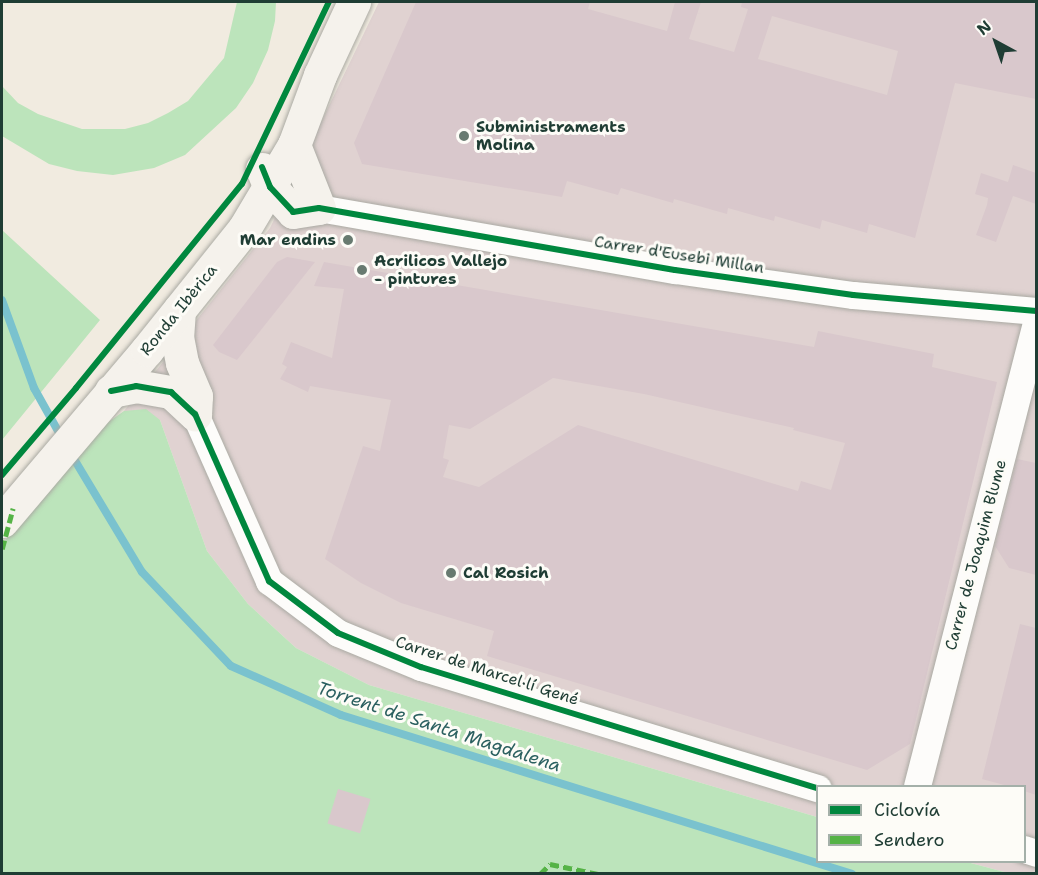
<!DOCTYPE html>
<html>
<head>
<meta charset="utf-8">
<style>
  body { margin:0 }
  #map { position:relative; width:1038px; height:875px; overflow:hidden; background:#f1ebe0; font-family:"Shantell Sans",sans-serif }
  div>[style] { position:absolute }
  .industrial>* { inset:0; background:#e0d2d1 }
  .green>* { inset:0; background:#bce4bb }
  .stream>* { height:8px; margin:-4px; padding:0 4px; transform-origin:4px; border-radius:4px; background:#7ac2ce }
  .building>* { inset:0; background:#d9c8cc; transform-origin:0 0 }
  .roads { filter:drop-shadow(0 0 2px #aaaaa3) drop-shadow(0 0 2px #aaaaa3) }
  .street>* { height:27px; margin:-13.5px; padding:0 13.5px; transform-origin:13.5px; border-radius:13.5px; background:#fdfcfa }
  .secondary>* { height:33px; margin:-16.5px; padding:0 16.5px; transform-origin:16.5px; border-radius:16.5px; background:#f5f2ec }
  .quiet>* { height:4.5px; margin-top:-2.25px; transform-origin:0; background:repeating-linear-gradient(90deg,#55b346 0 9px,transparent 0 13.5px) }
  .cycleway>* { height:6px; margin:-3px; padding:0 3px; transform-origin:3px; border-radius:3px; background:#00873e }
  .dots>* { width:16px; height:16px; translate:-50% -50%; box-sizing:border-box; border:3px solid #fdfcf7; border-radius:50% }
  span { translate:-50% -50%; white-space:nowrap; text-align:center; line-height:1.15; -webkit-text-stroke:6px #fdfcf7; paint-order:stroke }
  .poi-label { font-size:16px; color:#1f3d34; font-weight:700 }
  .left { translate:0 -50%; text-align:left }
  .right { translate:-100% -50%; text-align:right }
  .street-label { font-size:16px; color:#1f3d34 }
  .water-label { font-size:18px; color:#2b6060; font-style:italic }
  .frame { position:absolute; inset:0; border:3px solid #1f3d34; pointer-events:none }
  .legend { position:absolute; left:816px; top:785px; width:210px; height:78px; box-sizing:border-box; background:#fdfcf7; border:2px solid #a4b0a9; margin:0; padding:8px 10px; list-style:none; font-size:18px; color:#1f3d34 }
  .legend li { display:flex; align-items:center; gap:12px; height:30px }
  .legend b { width:30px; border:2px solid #a4b0a9 }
  .north { position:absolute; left:966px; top:12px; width:60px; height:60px; -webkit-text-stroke:4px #fdfcf7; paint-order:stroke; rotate:320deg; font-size:16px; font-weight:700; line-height:24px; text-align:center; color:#1f3d34 }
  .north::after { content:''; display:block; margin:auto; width:21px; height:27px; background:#1f3d34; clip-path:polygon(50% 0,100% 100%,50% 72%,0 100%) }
</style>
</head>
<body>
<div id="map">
  <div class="industrial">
    <div style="clip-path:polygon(379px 2px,1036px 2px,1036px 873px,1008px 873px,967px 862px,1024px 862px,1024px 786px,818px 786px,817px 817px,369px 685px,296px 648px,248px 604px,207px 551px,160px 420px,124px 411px,270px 228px)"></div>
  </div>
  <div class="green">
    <div style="clip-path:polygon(237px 2px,276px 2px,275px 21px,268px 50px,253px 83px,236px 108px,185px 155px,154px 168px,113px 175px,77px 171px,49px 164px,2px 136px,2px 86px,18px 103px,38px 114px,82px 129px,125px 129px,148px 123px,168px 113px,188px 101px,224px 58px)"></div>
    <div style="clip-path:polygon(2px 230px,100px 320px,2px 440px,2px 229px)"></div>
    <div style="clip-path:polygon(146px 409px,160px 420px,207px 551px,248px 604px,296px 648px,369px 685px,817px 817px,818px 862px,967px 862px,1008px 873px,2px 874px,2px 544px,100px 428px,124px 411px)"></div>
  </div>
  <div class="stream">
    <div style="left:2px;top:300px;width:94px;rotate:70deg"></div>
    <div style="left:34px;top:388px;width:57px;rotate:60.8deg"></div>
    <div style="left:71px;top:454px;width:138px;rotate:59deg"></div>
    <div style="left:142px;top:572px;width:129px;rotate:46.6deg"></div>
    <div style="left:231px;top:666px;width:120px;rotate:24deg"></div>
    <div style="left:341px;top:715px;width:535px;rotate:17.28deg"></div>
  </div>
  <div class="building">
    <div style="clip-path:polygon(evenodd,416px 2px,590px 2px,588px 9px,667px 31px,675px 2px,701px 2px,689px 39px,734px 52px,748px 9px,741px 7px,742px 2px,1036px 2px,1036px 99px,955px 83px,915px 238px,869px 224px,867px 233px,822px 220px,820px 229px,775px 216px,774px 221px,728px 208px,727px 214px,674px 199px,673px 203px,621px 188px,618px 195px,567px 181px,562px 197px,362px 164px,354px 143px,416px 2px,772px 16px,898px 51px,887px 95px,758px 59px,772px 16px)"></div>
    <div style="clip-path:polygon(1013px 165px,1036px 173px,1036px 204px,1013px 196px,996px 242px,976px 235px,987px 205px,988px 198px,975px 194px,981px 173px,1008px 182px)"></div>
    <div style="clip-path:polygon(287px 257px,315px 262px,237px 360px,219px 352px,213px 345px,277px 262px)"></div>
    <div style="clip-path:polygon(evenodd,324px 262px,814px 347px,818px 331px,934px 354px,932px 367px,997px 382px,910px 744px,867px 770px,487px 656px,494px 631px,401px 603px,361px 583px,325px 559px,363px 446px,380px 451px,391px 400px,310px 386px,308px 392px,280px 379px,287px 367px,282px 364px,291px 342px,332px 358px,344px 289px,314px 286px,324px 262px,553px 378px,644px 394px,794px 428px,793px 430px,845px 443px,831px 490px,801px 481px,798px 491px,578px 425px,479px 487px,443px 477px,449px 460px,443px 458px,449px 425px,470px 429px,553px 378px)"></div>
    <div style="clip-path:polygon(1017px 459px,1036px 463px,1036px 575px,1009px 568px,995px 546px)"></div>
    <div style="clip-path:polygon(1020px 624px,1036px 628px,1036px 795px,1024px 791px,1024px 786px,1008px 786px,982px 779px)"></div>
    <div style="left:338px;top:789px;width:34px;height:36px;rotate:17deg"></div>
  </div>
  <div class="roads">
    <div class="street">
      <div style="left:319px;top:208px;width:361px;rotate:9.9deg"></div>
      <div style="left:675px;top:270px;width:180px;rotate:8deg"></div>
      <div style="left:853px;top:295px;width:184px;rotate:5deg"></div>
      <div style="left:195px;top:414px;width:183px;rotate:66.1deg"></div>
      <div style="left:269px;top:581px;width:86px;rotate:37deg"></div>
      <div style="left:338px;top:633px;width:90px;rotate:22.3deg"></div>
      <div style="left:421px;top:667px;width:415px;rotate:17deg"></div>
      <div style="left:917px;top:786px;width:478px;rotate:-75.6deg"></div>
      <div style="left:1024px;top:849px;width:13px;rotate:18deg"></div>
    </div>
    <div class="secondary">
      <div style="left:262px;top:169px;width:20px;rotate:66deg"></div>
      <div style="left:270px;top:187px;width:34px;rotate:47deg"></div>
      <div style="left:293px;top:212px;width:26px;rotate:-9deg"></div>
      <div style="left:319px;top:208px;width:68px;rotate:-111.6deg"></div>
      <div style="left:179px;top:310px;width:27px;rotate:94deg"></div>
      <div style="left:177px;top:337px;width:26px;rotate:79deg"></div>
      <div style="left:182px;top:363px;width:36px;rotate:67deg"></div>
      <div style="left:196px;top:396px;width:18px;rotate:93deg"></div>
      <div style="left:111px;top:391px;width:25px;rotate:-11deg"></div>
      <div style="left:136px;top:386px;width:36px;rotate:10deg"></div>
      <div style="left:171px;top:392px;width:33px;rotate:43deg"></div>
      <div style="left:2px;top:521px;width:224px;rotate:-49.7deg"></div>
      <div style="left:147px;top:350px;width:155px;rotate:-51.3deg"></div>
      <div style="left:244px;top:229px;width:98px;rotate:-59.2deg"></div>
      <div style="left:294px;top:145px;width:75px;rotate:-69.6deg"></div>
      <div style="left:320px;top:75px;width:81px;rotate:-65deg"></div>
    </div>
  </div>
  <div class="quiet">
    <div style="left:2px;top:549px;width:42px;rotate:-75deg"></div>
    <div style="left:540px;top:874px;width:14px;rotate:-45deg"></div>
    <div style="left:550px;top:864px;width:49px;rotate:11.8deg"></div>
  </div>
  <div class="cycleway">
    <div style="left:262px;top:167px;width:22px;rotate:68deg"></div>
    <div style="left:270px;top:187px;width:34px;rotate:47deg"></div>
    <div style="left:293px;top:212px;width:26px;rotate:-9deg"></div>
    <div style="left:319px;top:208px;width:361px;rotate:9.9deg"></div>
    <div style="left:675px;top:270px;width:180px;rotate:8deg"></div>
    <div style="left:853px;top:295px;width:184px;rotate:5deg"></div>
    <div style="left:111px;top:391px;width:25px;rotate:-11deg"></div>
    <div style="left:136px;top:386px;width:36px;rotate:10deg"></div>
    <div style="left:171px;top:392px;width:33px;rotate:43deg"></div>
    <div style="left:195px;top:414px;width:183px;rotate:66.1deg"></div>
    <div style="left:269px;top:581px;width:86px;rotate:37deg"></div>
    <div style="left:338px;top:633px;width:90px;rotate:22.3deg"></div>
    <div style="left:421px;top:667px;width:415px;rotate:17deg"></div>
    <div style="left:2px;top:475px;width:114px;rotate:-49.6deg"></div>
    <div style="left:76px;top:388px;width:263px;rotate:-50.9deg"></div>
    <div style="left:242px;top:184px;width:202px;rotate:-64.5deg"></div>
  </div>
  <div class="dots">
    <div style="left:464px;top:136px;background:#687a70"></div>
    <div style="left:348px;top:240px;background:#687a70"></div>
    <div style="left:362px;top:270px;background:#687a70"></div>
    <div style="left:451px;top:573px;background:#687a70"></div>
  </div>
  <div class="poi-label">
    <span class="left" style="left:476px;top:136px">Subministraments<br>Molina</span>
    <span class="right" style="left:336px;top:240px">Mar endins</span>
    <span class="left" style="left:374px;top:270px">Acrilicos Vallejo<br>- pintures</span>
    <span class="left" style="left:463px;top:573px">Cal Rosich</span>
  </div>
  <div class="street-label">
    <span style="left:679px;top:255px;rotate:9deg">Carrer d'Eusebi Millan</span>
    <span style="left:179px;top:310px;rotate:-51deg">Ronda Ibèrica</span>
    <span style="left:976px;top:555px;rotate:-75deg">Carrer de Joaquim Blume</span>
    <span style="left:487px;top:671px;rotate:18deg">Carrer de Marcel·lí Gené</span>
  </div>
  <div class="water-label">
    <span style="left:439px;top:727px;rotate:18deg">Torrent de Santa Magdalena</span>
  </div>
  <div class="frame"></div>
  <ul class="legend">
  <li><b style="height:8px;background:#00873e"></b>Ciclovía</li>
  <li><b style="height:8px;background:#55b346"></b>Sendero</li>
  </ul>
  <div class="north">N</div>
</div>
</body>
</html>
